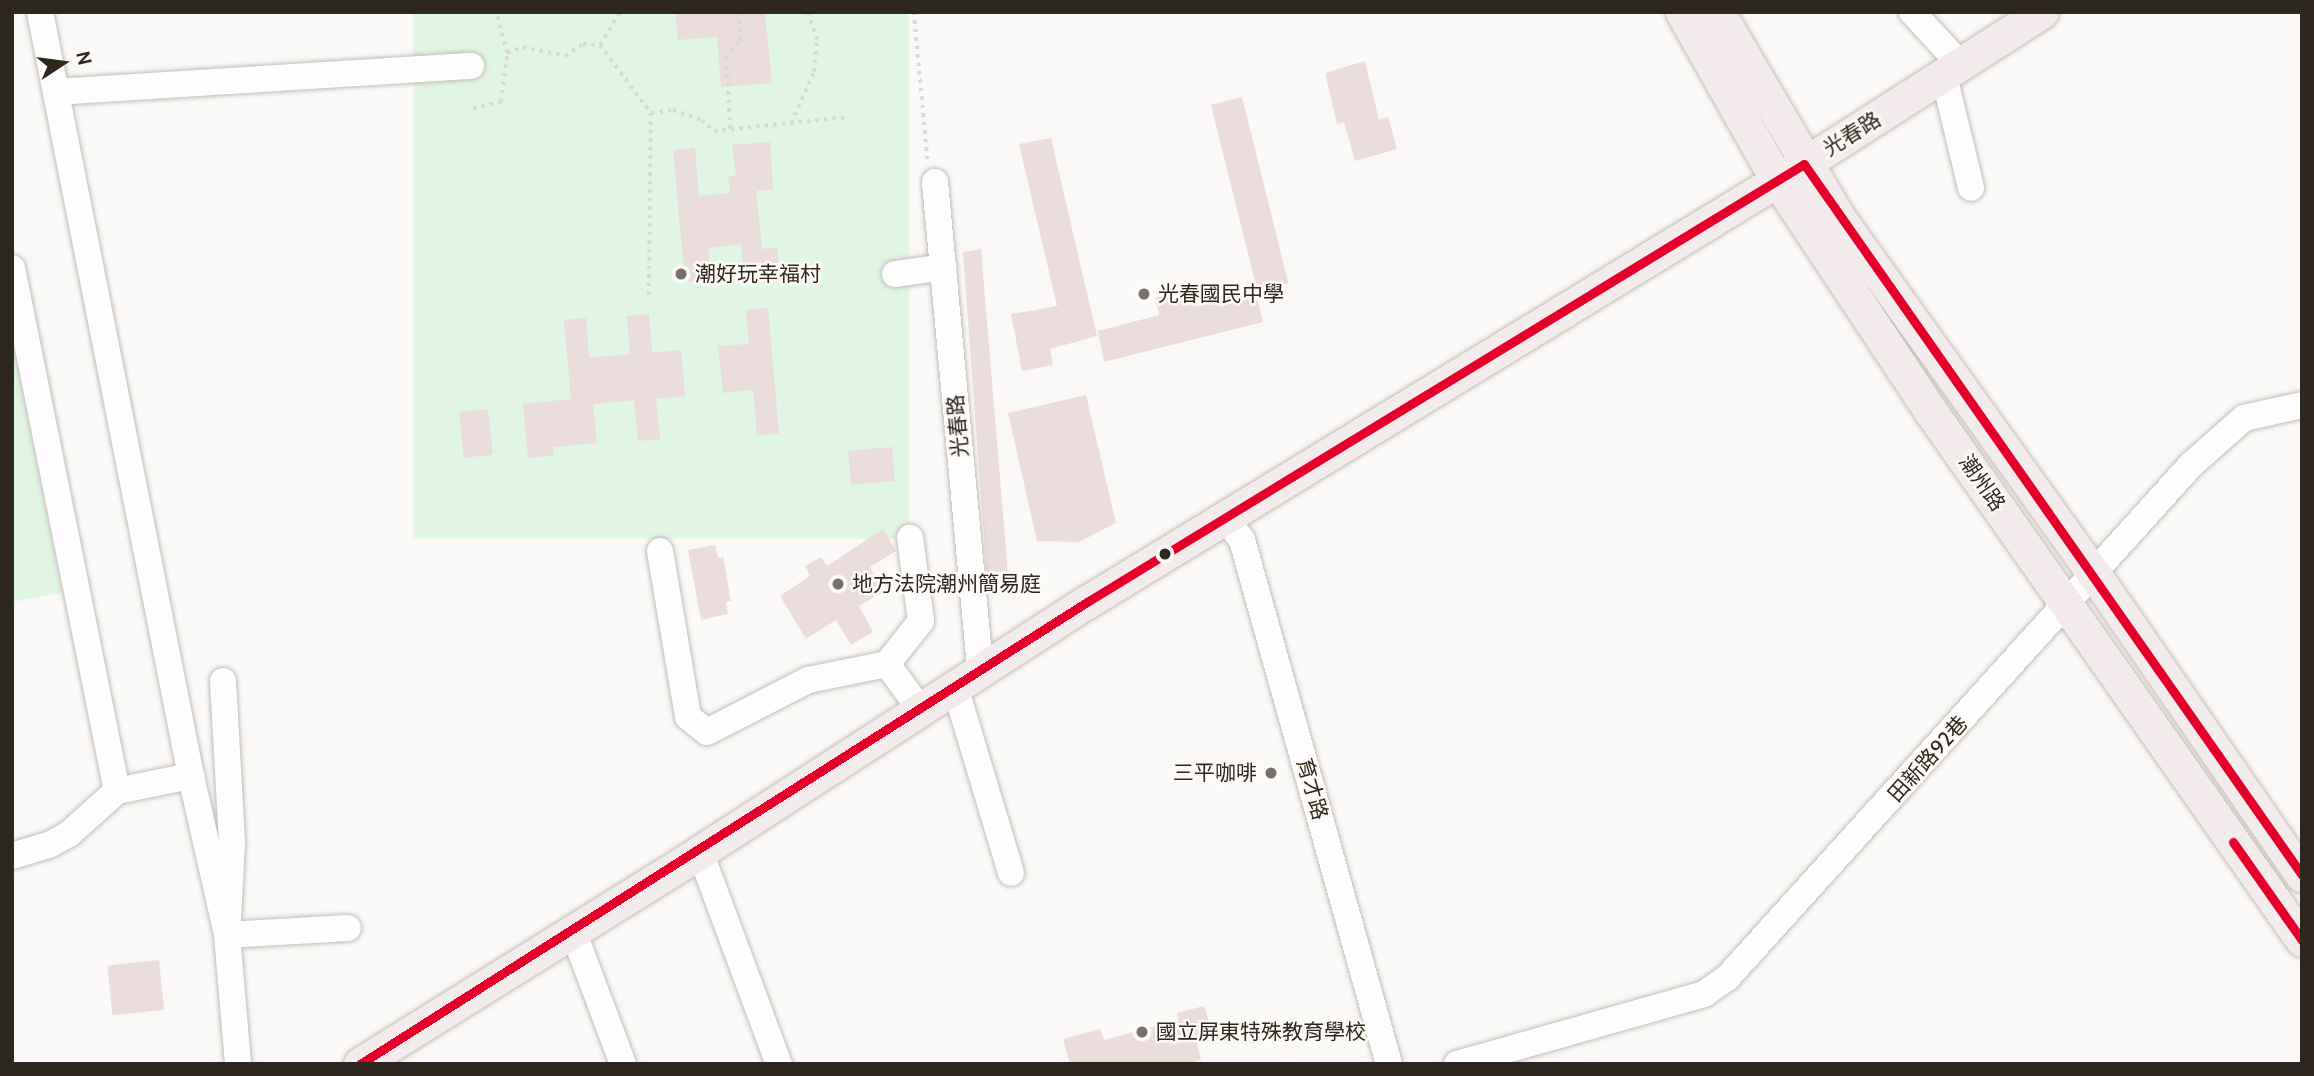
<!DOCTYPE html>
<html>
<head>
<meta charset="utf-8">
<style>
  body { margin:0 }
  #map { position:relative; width:2314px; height:1076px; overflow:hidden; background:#fbf9f7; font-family:Cabin,"Noto Sans TC",sans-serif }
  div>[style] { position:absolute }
  .green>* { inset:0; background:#e1f6e4; transform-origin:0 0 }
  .building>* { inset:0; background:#eadddc; transform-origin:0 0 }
  .path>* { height:3.5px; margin-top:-1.75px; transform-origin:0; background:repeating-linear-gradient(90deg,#dad9d8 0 3.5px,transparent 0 8.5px) }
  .roads { filter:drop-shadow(0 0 2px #c2beb9) drop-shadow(0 0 2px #c2beb9) }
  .minor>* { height:26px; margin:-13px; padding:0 13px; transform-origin:13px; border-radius:13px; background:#fefefe }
  .major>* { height:33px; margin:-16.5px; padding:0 16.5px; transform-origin:16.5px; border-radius:16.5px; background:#f3ebec }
  .bus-1>* { height:9px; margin:-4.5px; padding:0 4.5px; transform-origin:4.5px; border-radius:4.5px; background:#e4002b }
  .dots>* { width:19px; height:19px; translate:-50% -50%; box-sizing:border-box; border:4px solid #fdfaf5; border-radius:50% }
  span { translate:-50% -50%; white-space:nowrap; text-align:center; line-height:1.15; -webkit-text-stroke:5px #fdfaf5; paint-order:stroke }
  .street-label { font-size:21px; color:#2e271f }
  .poi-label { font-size:21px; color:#2e271f }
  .left { translate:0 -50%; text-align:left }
  .right { translate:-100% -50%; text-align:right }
  .frame { position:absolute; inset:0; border:14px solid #2e271f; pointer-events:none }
  .north { position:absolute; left:28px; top:28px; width:70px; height:70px; -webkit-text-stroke:5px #fdfaf5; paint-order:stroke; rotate:77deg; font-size:19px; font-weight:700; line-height:28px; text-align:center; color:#2e271f }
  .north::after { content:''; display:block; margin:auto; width:24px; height:32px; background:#2e271f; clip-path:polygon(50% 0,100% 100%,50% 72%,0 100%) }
</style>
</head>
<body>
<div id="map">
  <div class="green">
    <div style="left:413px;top:12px;width:496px;height:527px"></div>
    <div style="clip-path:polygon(12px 337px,62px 593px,12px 602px)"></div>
  </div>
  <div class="building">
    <div style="clip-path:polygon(675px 12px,765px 12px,772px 83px,721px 87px,717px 37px,678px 40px)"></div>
    <div style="clip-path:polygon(1365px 61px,1379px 120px,1388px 117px,1397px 149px,1355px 161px,1344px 122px,1337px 124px,1325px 73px)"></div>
    <div style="left:1242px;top:97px;width:192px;height:32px;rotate:76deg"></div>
    <div style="clip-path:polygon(1051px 138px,1097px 336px,1050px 349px,1053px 365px,1022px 371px,1011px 314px,1057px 306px,1019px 144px)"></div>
    <div style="clip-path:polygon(770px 142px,773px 190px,756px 191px,762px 249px,777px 247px,779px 271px,744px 274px,741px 244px,709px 248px,711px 279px,685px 282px,673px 150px,695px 148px,699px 196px,730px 193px,728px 176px,736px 176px,732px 145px)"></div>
    <div style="clip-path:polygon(981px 249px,1008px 574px,987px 577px,963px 252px)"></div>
    <div style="clip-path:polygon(1193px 289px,1197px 306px,1256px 292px,1263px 322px,1104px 362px,1098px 331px,1159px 315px,1155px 298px)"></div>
    <div style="clip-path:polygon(768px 308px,779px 434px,757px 435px,753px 390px,723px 393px,718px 346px,749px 344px,746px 310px)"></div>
    <div style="clip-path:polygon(649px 314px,652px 353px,681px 350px,685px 396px,656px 399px,660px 439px,638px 441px,634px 400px,593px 404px,597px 443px,553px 447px,554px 455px,528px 458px,523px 404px,571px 399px,564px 320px,586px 318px,589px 358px,630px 354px,627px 316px)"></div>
    <div style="clip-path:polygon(1086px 395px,1116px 523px,1079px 542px,1037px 541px,1008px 413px)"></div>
    <div style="left:488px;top:409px;width:46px;height:29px;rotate:84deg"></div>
    <div style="left:892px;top:447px;width:34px;height:44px;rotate:85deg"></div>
    <div style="clip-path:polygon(883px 529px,896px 551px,870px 567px,883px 592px,859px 606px,873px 632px,851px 645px,836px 620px,806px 639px,780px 596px,810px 576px,805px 566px,821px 557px,827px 566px)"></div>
    <div style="clip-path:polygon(715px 545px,718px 558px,723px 556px,731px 601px,726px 602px,728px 614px,701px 620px,688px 550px)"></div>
    <div style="left:159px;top:960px;width:50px;height:52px;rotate:84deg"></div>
    <div style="clip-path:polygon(1204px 1006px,1213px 1032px,1195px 1037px,1201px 1060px,1186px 1064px,1070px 1064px,1063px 1039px,1100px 1029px,1104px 1040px,1179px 1020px,1177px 1013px)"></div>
  </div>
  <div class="path">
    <div style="left:914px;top:12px;width:152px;rotate:84.7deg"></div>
    <div style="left:600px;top:45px;width:39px;rotate:-59deg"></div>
    <div style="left:507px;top:53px;width:17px;rotate:-21deg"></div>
    <div style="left:523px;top:47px;width:43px;rotate:12.1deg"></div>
    <div style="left:565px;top:56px;width:22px;rotate:-34deg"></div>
    <div style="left:583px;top:44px;width:17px;rotate:3deg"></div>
    <div style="left:600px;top:45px;width:85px;rotate:53.1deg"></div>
    <div style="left:651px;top:113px;width:186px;rotate:90.6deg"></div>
    <div style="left:473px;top:108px;width:29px;rotate:-12deg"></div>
    <div style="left:501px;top:102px;width:49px;rotate:-83deg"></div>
    <div style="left:507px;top:53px;width:42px;rotate:-105deg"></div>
    <div style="left:651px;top:113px;width:22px;rotate:-8deg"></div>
    <div style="left:673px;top:110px;width:31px;rotate:19deg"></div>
    <div style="left:702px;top:120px;width:16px;rotate:43deg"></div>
    <div style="left:714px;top:131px;width:135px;rotate:-6deg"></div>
    <div style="left:791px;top:123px;width:56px;rotate:-65.7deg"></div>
    <div style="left:814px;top:72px;width:32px;rotate:-85deg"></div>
    <div style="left:817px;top:40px;width:29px;rotate:-108deg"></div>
    <div style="left:730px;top:129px;width:71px;rotate:-93.2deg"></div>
    <div style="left:726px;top:58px;width:22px;rotate:-51deg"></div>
    <div style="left:740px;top:41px;width:29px;rotate:-94deg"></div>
  </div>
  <div class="roads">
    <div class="minor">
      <div style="left:40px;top:12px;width:779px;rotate:78.82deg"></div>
      <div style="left:191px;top:776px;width:163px;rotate:77.2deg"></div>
      <div style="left:227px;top:935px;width:129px;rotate:85.1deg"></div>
      <div style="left:1912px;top:12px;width:72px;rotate:47.2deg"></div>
      <div style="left:1944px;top:76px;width:115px;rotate:76.4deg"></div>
      <div style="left:56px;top:92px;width:416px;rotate:-3.6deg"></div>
      <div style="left:935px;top:182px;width:490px;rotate:84.7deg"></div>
      <div style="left:12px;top:268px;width:533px;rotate:78.65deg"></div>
      <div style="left:895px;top:274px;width:49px;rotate:-8.1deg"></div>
      <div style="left:1226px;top:519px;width:26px;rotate:53deg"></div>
      <div style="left:1242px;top:540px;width:544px;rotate:74.33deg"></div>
      <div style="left:660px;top:551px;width:168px;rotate:80.4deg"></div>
      <div style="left:688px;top:717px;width:24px;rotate:38deg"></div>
      <div style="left:707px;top:732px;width:114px;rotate:-27.2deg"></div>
      <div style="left:808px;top:680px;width:81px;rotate:-11.4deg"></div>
      <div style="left:887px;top:664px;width:55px;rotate:-51.7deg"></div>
      <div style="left:921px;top:621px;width:84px;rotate:-97.5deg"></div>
      <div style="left:887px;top:664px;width:56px;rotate:53.7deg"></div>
      <div style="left:223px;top:681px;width:163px;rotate:86.8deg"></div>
      <div style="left:232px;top:844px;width:91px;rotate:93.1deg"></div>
      <div style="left:227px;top:935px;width:121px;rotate:-3.3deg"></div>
      <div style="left:955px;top:687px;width:194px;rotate:73.2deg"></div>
      <div style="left:700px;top:852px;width:226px;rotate:69.6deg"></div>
      <div style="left:12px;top:856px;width:39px;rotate:-17deg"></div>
      <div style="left:49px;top:845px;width:23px;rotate:-29deg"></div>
      <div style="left:69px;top:834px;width:64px;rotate:-41.9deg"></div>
      <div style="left:117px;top:791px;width:76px;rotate:-11.5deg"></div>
      <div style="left:573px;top:931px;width:142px;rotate:69.4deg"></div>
      <div style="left:1457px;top:1064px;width:257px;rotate:-15.8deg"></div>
      <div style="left:1704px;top:994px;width:28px;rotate:-35deg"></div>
      <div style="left:1727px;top:978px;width:693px;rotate:-47.87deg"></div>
      <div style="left:2192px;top:464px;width:69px;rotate:-41.5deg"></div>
      <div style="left:2244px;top:418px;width:59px;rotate:-12.6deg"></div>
    </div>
    <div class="major">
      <div style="left:1682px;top:12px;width:193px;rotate:60.5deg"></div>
      <div style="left:1777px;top:180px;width:275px;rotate:56.4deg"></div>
      <div style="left:1929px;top:409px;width:649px;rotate:54.91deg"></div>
      <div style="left:1718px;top:12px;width:239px;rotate:59.6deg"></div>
      <div style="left:1839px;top:218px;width:438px;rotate:54.4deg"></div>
      <div style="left:2094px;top:574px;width:366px;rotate:55.4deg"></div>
      <div style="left:360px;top:1064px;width:401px;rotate:-31.9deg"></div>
      <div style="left:700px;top:852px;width:461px;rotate:-32.9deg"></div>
      <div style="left:1087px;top:602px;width:840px;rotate:-31.42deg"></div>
      <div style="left:1804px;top:164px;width:282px;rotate:-32.6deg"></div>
    </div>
  </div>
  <div class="bus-1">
    <div style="left:2233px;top:842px;width:120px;rotate:54.9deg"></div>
    <div style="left:360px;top:1064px;width:861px;rotate:-32.44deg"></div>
    <div style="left:1087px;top:602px;width:840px;rotate:-31.42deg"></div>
    <div style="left:1804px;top:164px;width:868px;rotate:54.99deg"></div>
  </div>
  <div class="dots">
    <div style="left:681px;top:274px;background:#76706b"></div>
    <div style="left:1144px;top:294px;background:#76706b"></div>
    <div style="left:1165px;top:554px;background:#2e271f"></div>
    <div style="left:838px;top:584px;background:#76706b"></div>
    <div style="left:1271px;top:773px;background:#76706b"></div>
    <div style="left:1142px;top:1032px;background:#76706b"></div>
  </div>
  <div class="street-label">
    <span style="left:1852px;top:134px;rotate:-32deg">光春路</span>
    <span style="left:958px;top:426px;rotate:-95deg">光春路</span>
    <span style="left:1982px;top:483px;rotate:55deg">潮州路</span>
    <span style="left:1928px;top:759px;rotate:-48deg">田新路92巷</span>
    <span style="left:1312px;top:789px;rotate:74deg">育才路</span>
  </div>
  <div class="poi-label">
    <span class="left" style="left:695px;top:274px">潮好玩幸福村</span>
    <span class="left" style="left:1158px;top:294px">光春國民中學</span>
    <span class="left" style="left:852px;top:584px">地方法院潮州簡易庭</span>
    <span class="right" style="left:1257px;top:773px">三平咖啡</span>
    <span class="left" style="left:1156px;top:1032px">國立屏東特殊教育學校</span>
  </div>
  <div class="frame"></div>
  <div class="north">N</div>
</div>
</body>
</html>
